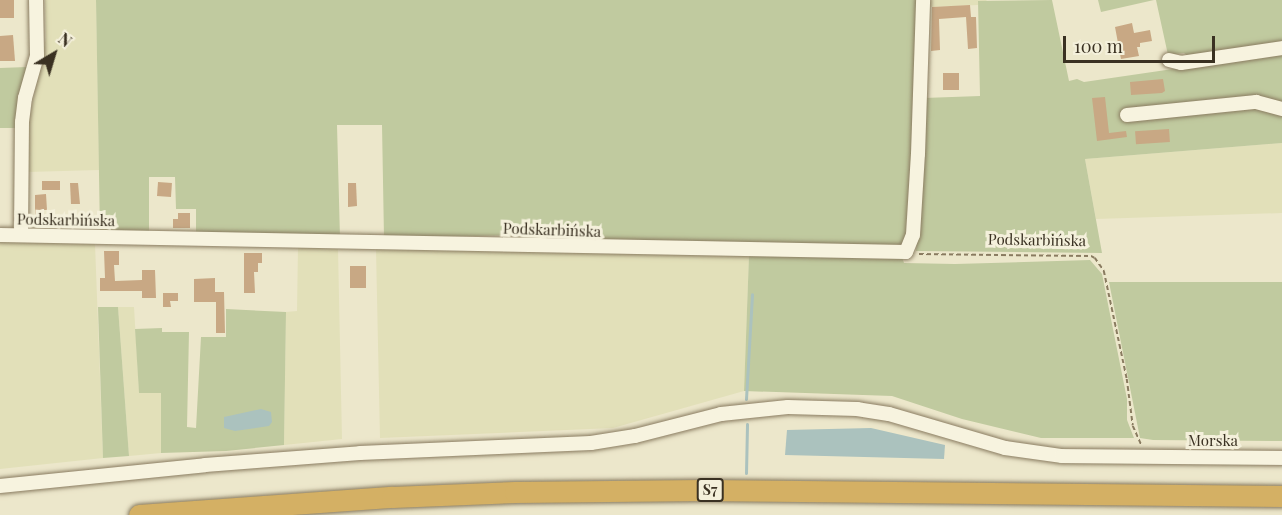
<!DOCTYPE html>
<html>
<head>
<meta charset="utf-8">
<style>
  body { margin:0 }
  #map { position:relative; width:1282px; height:515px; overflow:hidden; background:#ece7cb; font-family:"Playfair Display",serif }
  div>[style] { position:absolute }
  .farmland>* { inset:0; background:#e2e0b9 }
  .green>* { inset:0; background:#c0ca9f }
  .water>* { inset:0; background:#abc2be }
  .stream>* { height:3px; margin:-1.5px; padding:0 1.5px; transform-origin:1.5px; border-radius:1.5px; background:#abc2be }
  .building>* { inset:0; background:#c8a884; transform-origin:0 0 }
  .path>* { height:1.5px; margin-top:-0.75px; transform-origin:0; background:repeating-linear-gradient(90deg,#897b60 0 4.5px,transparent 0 7.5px) }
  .roads { filter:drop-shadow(0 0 2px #897b60) drop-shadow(0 0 2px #897b60) }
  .minor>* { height:14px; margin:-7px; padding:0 7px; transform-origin:7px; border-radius:7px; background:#f7f3df }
  .highway>* { height:21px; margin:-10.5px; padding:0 10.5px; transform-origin:10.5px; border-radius:10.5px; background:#d4b064 }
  span { translate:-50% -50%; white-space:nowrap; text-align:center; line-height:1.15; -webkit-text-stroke:6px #f4f0db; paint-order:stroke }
  .shield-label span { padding:2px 4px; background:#f4f0db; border:2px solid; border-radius:4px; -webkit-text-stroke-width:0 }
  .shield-label { font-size:14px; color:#3a3122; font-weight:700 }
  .street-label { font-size:15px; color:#3a3122 }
  .north { position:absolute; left:24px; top:24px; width:60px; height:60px; -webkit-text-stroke:4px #f4f0db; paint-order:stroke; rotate:38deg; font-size:16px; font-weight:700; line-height:24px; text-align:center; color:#3a3122 }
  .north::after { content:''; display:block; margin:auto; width:21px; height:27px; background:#3a3122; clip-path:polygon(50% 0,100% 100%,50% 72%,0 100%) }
  .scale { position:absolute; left:1063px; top:36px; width:152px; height:27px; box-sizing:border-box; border:3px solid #3a3122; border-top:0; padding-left:8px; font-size:18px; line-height:21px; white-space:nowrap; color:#3a3122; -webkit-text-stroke:4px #f4f0db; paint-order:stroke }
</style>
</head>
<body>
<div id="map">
  <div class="farmland">
    <div style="clip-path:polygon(45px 0,96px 0,99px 170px,27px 172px,27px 130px,46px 38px)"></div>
    <div style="clip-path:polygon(926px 0,986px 0,987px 1px,978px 1px,978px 5px,929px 7px)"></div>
    <div style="clip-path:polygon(1282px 143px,1282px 213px,1096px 219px,1085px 159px)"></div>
    <div style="clip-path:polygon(0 239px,95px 244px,103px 458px,0 469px)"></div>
    <div style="clip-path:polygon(298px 247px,338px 249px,342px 439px,284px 445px,286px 312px,297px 311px)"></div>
    <div style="clip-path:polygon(376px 249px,749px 255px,744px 391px,613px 428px,380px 438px)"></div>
    <div style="clip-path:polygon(118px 307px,134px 307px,139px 392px,161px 393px,161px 453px,129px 456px)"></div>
  </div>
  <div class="green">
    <div style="clip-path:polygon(96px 0,917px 0,911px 160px,905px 243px,900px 249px,620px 243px,524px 235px,384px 238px,382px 125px,337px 125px,340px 238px,196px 234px,196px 209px,176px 209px,175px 177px,149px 177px,149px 234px,100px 233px)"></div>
    <div style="clip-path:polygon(1052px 0,1069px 81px,1077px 79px,1084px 82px,1282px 53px,1282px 143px,1085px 159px,1102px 253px,916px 251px,923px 160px,924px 98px,980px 96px,978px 1px)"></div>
    <div style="clip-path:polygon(1098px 0,1154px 0,1101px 12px)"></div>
    <div style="clip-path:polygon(1156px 0,1282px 0,1282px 43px,1189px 57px,1184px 53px,1168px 55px)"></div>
    <div style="clip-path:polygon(27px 67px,17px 128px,0 128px,0 68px)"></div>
    <div style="clip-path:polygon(749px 255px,902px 257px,904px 263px,955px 264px,1090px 260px,1102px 274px,1127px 399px,1127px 420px,1134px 438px,1041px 438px,962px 419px,892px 396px,744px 391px)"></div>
    <div style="clip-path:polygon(1109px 282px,1282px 282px,1282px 441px,1153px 440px,1140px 438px)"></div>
    <div style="clip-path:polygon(98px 307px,118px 307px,129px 456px,103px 458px)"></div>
    <div style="clip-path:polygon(226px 309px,286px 312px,284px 445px,226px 451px,161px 453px,161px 393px,139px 393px,135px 329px,162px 328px,162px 332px,189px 332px,187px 427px,196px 428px,201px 337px,226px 337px)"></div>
  </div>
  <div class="water">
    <div style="clip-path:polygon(261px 409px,271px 412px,272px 422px,269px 426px,235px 431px,224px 428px,224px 417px)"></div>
    <div style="clip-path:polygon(871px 428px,945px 445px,944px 459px,785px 455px,787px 430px)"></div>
  </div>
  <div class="stream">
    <div style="left:746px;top:399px;width:105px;rotate:-86.7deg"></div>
    <div style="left:746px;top:473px;width:49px;rotate:-88.8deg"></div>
  </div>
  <div class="building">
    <div style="left:0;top:0;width:14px;height:18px"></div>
    <div style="clip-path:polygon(970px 5px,971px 17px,976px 17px,977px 48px,968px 49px,966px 17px,939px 19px,940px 50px,931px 51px,932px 7px)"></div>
    <div style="clip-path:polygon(1132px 23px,1134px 33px,1150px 30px,1152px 41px,1140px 43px,1140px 47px,1137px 47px,1139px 56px,1121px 59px,1115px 27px)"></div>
    <div style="clip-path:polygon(13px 35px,15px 61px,0 61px,0 36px)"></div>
    <div style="left:943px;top:73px;width:16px;height:17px"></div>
    <div style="clip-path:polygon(1163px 79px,1165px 91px,1162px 93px,1131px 95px,1130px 82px)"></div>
    <div style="clip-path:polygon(1105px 97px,1109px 133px,1126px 131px,1127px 137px,1097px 141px,1092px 98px)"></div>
    <div style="left:1169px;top:129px;width:13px;height:34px;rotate:86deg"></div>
    <div style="left:42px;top:181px;width:18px;height:9px"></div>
    <div style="left:158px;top:182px;width:14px;height:14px;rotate:4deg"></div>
    <div style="clip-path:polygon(70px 183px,78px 183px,80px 204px,71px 204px)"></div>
    <div style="clip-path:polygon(348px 183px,356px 183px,357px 206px,348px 207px)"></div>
    <div style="clip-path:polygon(46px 194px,47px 210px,43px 210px,43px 218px,35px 219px,35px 195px)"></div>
    <div style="clip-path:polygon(178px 213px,190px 213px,190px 228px,173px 228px,173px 219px,178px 219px)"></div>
    <div style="clip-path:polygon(104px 251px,119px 251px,119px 265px,114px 265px,115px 281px,142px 280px,142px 270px,155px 270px,156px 298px,142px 298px,142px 291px,100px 291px,100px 278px,105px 278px)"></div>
    <div style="clip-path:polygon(244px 253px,262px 253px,262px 263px,258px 263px,258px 272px,254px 272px,255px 293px,244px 293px)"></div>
    <div style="left:350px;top:266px;width:16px;height:22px"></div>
    <div style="clip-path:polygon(215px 278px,215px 292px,224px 292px,225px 333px,216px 333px,216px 302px,194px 302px,194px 279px)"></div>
    <div style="clip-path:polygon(163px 293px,178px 293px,178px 301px,170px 301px,171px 307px,163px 307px)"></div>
  </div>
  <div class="path">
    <div style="left:919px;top:254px;width:172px;rotate:0.7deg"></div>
    <div style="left:1091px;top:256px;width:4px;rotate:27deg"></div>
    <div style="left:1095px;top:258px;width:16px;rotate:55deg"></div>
    <div style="left:1104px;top:271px;width:110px;rotate:78deg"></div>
    <div style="left:1127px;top:379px;width:47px;rotate:82.7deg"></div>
    <div style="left:1133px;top:426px;width:20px;rotate:66deg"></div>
  </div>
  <div class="roads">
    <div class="minor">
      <div style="left:1169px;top:60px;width:12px;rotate:14deg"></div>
      <div style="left:1181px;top:63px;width:102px;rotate:-8.4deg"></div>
      <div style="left:1127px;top:115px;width:130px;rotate:-5.8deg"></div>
      <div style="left:1256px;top:102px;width:27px;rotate:15deg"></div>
      <div style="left:0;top:235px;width:906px;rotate:1.07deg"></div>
      <div style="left:906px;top:252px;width:18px;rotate:-68deg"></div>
      <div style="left:913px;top:235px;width:81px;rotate:-86.5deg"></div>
      <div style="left:918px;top:154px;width:154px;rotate:-88.1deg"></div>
      <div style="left:21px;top:235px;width:113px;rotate:-89.5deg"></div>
      <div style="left:22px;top:122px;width:24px;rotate:-83deg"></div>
      <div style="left:25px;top:98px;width:44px;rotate:-74.1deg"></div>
      <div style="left:37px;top:56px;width:56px;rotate:-91deg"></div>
      <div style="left:0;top:486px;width:206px;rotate:-5.8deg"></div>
      <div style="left:205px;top:465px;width:155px;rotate:-4.4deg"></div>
      <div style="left:360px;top:453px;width:231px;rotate:-2.5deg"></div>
      <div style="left:591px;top:443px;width:45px;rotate:-9deg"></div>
      <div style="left:635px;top:436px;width:89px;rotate:-14.3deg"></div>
      <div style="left:721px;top:414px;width:67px;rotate:-6deg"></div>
      <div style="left:788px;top:407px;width:69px;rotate:1.7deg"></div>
      <div style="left:857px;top:409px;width:32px;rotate:9deg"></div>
      <div style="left:889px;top:414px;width:121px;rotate:16.3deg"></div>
      <div style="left:1005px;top:448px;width:58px;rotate:8deg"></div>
      <div style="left:1062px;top:456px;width:220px;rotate:0.5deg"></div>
    </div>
    <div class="highway">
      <div style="left:139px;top:515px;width:254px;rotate:-4.1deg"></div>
      <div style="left:392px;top:497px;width:123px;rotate:-2.3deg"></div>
      <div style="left:515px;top:492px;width:189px;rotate:-0.6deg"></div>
      <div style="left:704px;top:490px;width:578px;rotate:0.59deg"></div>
    </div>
  </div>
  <div class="shield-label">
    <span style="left:710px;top:490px">S7</span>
  </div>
  <div class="street-label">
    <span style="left:66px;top:220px;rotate:1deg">Podskarbińska</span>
    <span style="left:552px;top:230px;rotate:2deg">Podskarbińska</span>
    <span style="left:1037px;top:240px;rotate:1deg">Podskarbińska</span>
    <span style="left:1213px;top:441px">Morska</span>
  </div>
  <div class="north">N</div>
  <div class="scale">100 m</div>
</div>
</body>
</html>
